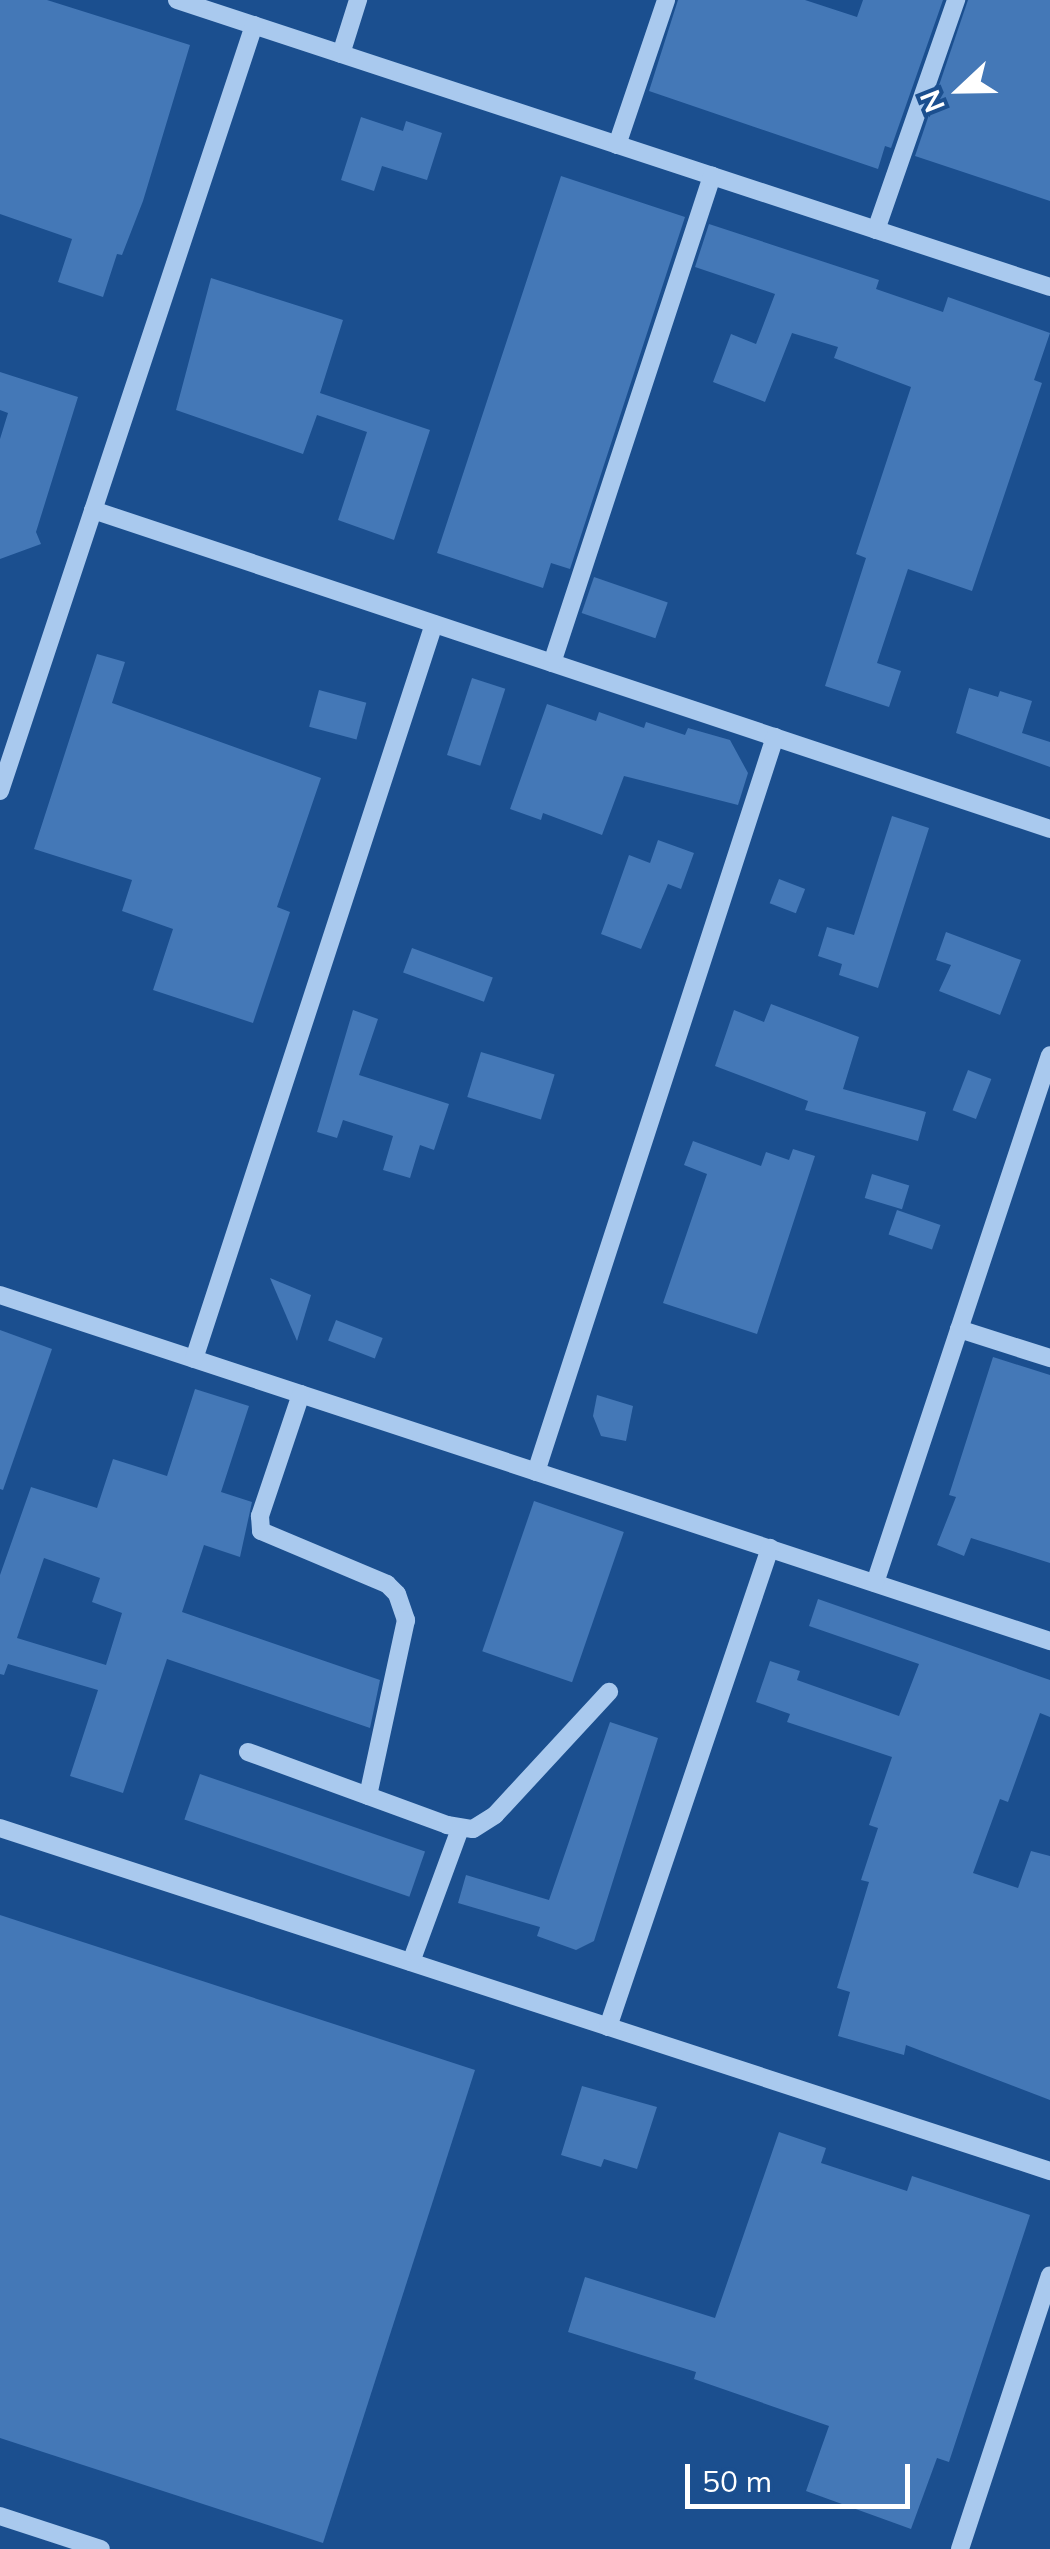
<!DOCTYPE html>
<html>
<head>
<meta charset="utf-8">
<style>
  body { margin:0 }
  #map { position:relative; width:1050px; height:2549px; overflow:hidden; background:#1b4f8f; font-family:Mulish,sans-serif }
  div>[style] { position:absolute }
  .building>* { inset:0; background:#4478b7; transform-origin:0 0 }
  .minor>* { height:18px; margin:-9px; padding:0 9px; transform-origin:9px; border-radius:9px; background:#a9c9ee }
  span { translate:-50% -50%; white-space:nowrap; text-align:center; line-height:1.15; -webkit-text-stroke:9px #1b4f8f; paint-order:stroke }
  .north { position:absolute; left:910px; top:40px; width:100px; height:100px; -webkit-text-stroke:8px #1b4f8f; paint-order:stroke; rotate:248deg; font-size:28px; font-weight:700; line-height:40px; text-align:center; color:#fff }
  .north::after { content:''; display:block; margin:auto; width:35px; height:45px; background:#fff; clip-path:polygon(50% 0,100% 100%,50% 72%,0 100%) }
  .scale { position:absolute; left:685px; top:2464px; width:225px; height:45px; box-sizing:border-box; border:5px solid #fff; border-top:0; padding-left:12px; font-size:30px; line-height:35px; white-space:nowrap; color:#fff; -webkit-text-stroke:8px #1b4f8f; paint-order:stroke }
</style>
</head>
<body>
<div id="map">
  <div class="building">
    <div style="clip-path:polygon(0 0,47px 0,190px 45px,143px 201px,122px 255px,117px 254px,103px 297px,58px 282px,72px 239px,0 214px)"></div>
    <div style="clip-path:polygon(678px 0,805px 0,857px 17px,863px 0,943px 0,891px 148px,885px 146px,878px 169px,649px 91px)"></div>
    <div style="clip-path:polygon(968px 0,1050px 0,1050px 201px,915px 156px)"></div>
    <div style="clip-path:polygon(361px 117px,403px 131px,406px 121px,442px 133px,427px 180px,382px 166px,374px 191px,341px 180px)"></div>
    <div style="clip-path:polygon(561px 176px,685px 217px,570px 569px,551px 563px,543px 588px,437px 553px)"></div>
    <div style="clip-path:polygon(709px 224px,879px 280px,876px 289px,943px 312px,948px 297px,1050px 333px,1034px 380px,1042px 383px,972px 591px,908px 569px,877px 663px,901px 671px,889px 707px,825px 686px,866px 558px,856px 554px,911px 387px,834px 358px,838px 347px,792px 333px,765px 402px,713px 382px,731px 334px,756px 344px,775px 294px,695px 267px)"></div>
    <div style="clip-path:polygon(211px 278px,343px 320px,320px 393px,430px 430px,394px 540px,338px 520px,367px 432px,317px 415px,303px 454px,176px 410px)"></div>
    <div style="clip-path:polygon(0 372px,78px 397px,36px 532px,41px 544px,0 559px,0 439px,8px 413px,0 410px)"></div>
    <div style="left:594px;top:577px;width:78px;height:38px;rotate:19deg"></div>
    <div style="clip-path:polygon(97px 654px,125px 662px,112px 703px,321px 778px,277px 907px,290px 912px,253px 1023px,153px 990px,173px 929px,122px 911px,132px 880px,34px 849px)"></div>
    <div style="left:472px;top:678px;width:35px;height:81px;rotate:18deg"></div>
    <div style="clip-path:polygon(969px 688px,998px 697px,1000px 691px,1032px 701px,1022px 733px,1050px 742px,1050px 767px,956px 733px)"></div>
    <div style="left:319px;top:690px;width:49px;height:38px;rotate:15deg"></div>
    <div style="clip-path:polygon(547px 704px,596px 721px,599px 712px,644px 728px,646px 722px,685px 735px,688px 728px,730px 740px,748px 773px,738px 805px,624px 776px,602px 835px,543px 813px,541px 820px,510px 809px)"></div>
    <div style="clip-path:polygon(892px 816px,929px 828px,878px 988px,839px 975px,842px 964px,818px 956px,827px 927px,854px 935px)"></div>
    <div style="clip-path:polygon(658px 840px,694px 853px,681px 889px,668px 884px,641px 949px,601px 934px,629px 855px,650px 863px)"></div>
    <div style="left:779px;top:879px;width:28px;height:26px;rotate:21deg"></div>
    <div style="clip-path:polygon(946px 932px,1021px 960px,1000px 1015px,939px 991px,951px 965px,936px 960px)"></div>
    <div style="left:412px;top:948px;width:86px;height:26px;rotate:20deg"></div>
    <div style="clip-path:polygon(771px 1004px,859px 1037px,843px 1089px,926px 1112px,918px 1141px,805px 1110px,808px 1101px,715px 1066px,734px 1010px,764px 1022px)"></div>
    <div style="clip-path:polygon(353px 1010px,378px 1019px,359px 1075px,449px 1104px,434px 1150px,420px 1145px,410px 1178px,383px 1170px,393px 1136px,343px 1120px,337px 1138px,317px 1132px)"></div>
    <div style="left:481px;top:1052px;width:77px;height:47px;rotate:17deg"></div>
    <div style="left:968px;top:1070px;width:25px;height:43px;rotate:21deg"></div>
    <div style="clip-path:polygon(693px 1141px,761px 1166px,766px 1152px,789px 1160px,793px 1149px,815px 1156px,757px 1334px,663px 1303px,707px 1174px,684px 1165px)"></div>
    <div style="left:872px;top:1174px;width:39px;height:25px;rotate:17deg"></div>
    <div style="left:897px;top:1210px;width:46px;height:26px;rotate:19deg"></div>
    <div style="clip-path:polygon(270px 1278px,311px 1295px,297px 1341px)"></div>
    <div style="left:336px;top:1320px;width:50px;height:22px;rotate:21deg"></div>
    <div style="clip-path:polygon(0 1330px,52px 1349px,3px 1490px,0 1489px)"></div>
    <div style="clip-path:polygon(993px 1357px,1050px 1375px,1050px 1563px,971px 1538px,964px 1556px,937px 1545px,956px 1497px,949px 1495px)"></div>
    <div style="clip-path:polygon(evenodd,195px 1389px,249px 1406px,221px 1492px,252px 1502px,240px 1557px,204px 1545px,182px 1612px,380px 1680px,370px 1728px,167px 1659px,123px 1793px,70px 1776px,98px 1690px,8px 1664px,4px 1675px,0 1674px,0 1575px,31px 1487px,97px 1508px,113px 1459px,167px 1476px,195px 1389px,44px 1558px,100px 1578px,92px 1602px,122px 1613px,106px 1665px,17px 1638px,44px 1558px)"></div>
    <div style="clip-path:polygon(597px 1395px,633px 1406px,626px 1441px,601px 1436px,593px 1416px)"></div>
    <div style="left:534px;top:1501px;width:95px;height:159px;rotate:19deg"></div>
    <div style="clip-path:polygon(818px 1599px,1050px 1680px,1050px 1717px,1040px 1713px,1008px 1802px,1000px 1799px,973px 1873px,1018px 1888px,1031px 1851px,1050px 1856px,1050px 2100px,906px 2045px,904px 2055px,838px 2036px,850px 1992px,837px 1988px,869px 1882px,861px 1880px,878px 1828px,869px 1825px,892px 1757px,787px 1722px,790px 1714px,756px 1702px,770px 1661px,800px 1671px,797px 1680px,899px 1716px,919px 1664px,809px 1626px)"></div>
    <div style="clip-path:polygon(610px 1722px,658px 1738px,594px 1941px,576px 1950px,537px 1936px,540px 1927px,458px 1903px,466px 1875px,549px 1900px)"></div>
    <div style="left:200px;top:1774px;width:238px;height:48px;rotate:19deg"></div>
    <div style="clip-path:polygon(0 1915px,475px 2070px,323px 2543px,0 2438px)"></div>
    <div style="clip-path:polygon(582px 2086px,657px 2107px,637px 2169px,604px 2159px,601px 2167px,561px 2155px)"></div>
    <div style="clip-path:polygon(779px 2132px,826px 2148px,821px 2163px,907px 2191px,912px 2176px,1030px 2215px,949px 2462px,937px 2458px,911px 2529px,806px 2491px,829px 2426px,694px 2379px,696px 2372px,568px 2332px,585px 2277px,715px 2318px)"></div>
  </div>
  <div class="minor">
    <div style="left:177px;top:0;width:919px;rotate:18.2deg"></div>
    <div style="left:341px;top:54px;width:57px;rotate:-72.5deg"></div>
    <div style="left:617px;top:145px;width:153px;rotate:-71.3deg"></div>
    <div style="left:876px;top:230px;width:244px;rotate:-70.8deg"></div>
    <div style="left:93px;top:510px;width:1009px;rotate:18.43deg"></div>
    <div style="left:552px;top:663px;width:513px;rotate:-71.81deg"></div>
    <div style="left:0;top:791px;width:807px;rotate:-71.65deg"></div>
    <div style="left:0;top:1295px;width:1106px;rotate:18.24deg"></div>
    <div style="left:959px;top:1329px;width:96px;rotate:17.7deg"></div>
    <div style="left:194px;top:1359px;width:773px;rotate:-71.92deg"></div>
    <div style="left:301px;top:1394px;width:129px;rotate:108.6deg"></div>
    <div style="left:260px;top:1516px;width:15px;rotate:86deg"></div>
    <div style="left:261px;top:1531px;width:137px;rotate:22.8deg"></div>
    <div style="left:387px;top:1584px;width:14px;rotate:45deg"></div>
    <div style="left:397px;top:1594px;width:28px;rotate:71deg"></div>
    <div style="left:406px;top:1620px;width:180px;rotate:102.2deg"></div>
    <div style="left:536px;top:1472px;width:773px;rotate:-71.99deg"></div>
    <div style="left:875px;top:1583px;width:556px;rotate:-71.66deg"></div>
    <div style="left:248px;top:1752px;width:212px;rotate:20.1deg"></div>
    <div style="left:447px;top:1825px;width:26px;rotate:9deg"></div>
    <div style="left:473px;top:1829px;width:26px;rotate:-32deg"></div>
    <div style="left:495px;top:1815px;width:168px;rotate:-47.2deg"></div>
    <div style="left:0;top:1828px;width:1105px;rotate:18.09deg"></div>
    <div style="left:411px;top:1962px;width:142px;rotate:-69.8deg"></div>
    <div style="left:608px;top:2027px;width:506px;rotate:-71.31deg"></div>
    <div style="left:0;top:2516px;width:106px;rotate:18.1deg"></div>
    <div style="left:960px;top:2549px;width:288px;rotate:-71.8deg"></div>
  </div>
  <div class="north">N</div>
  <div class="scale">50 m</div>
</div>
</body>
</html>
